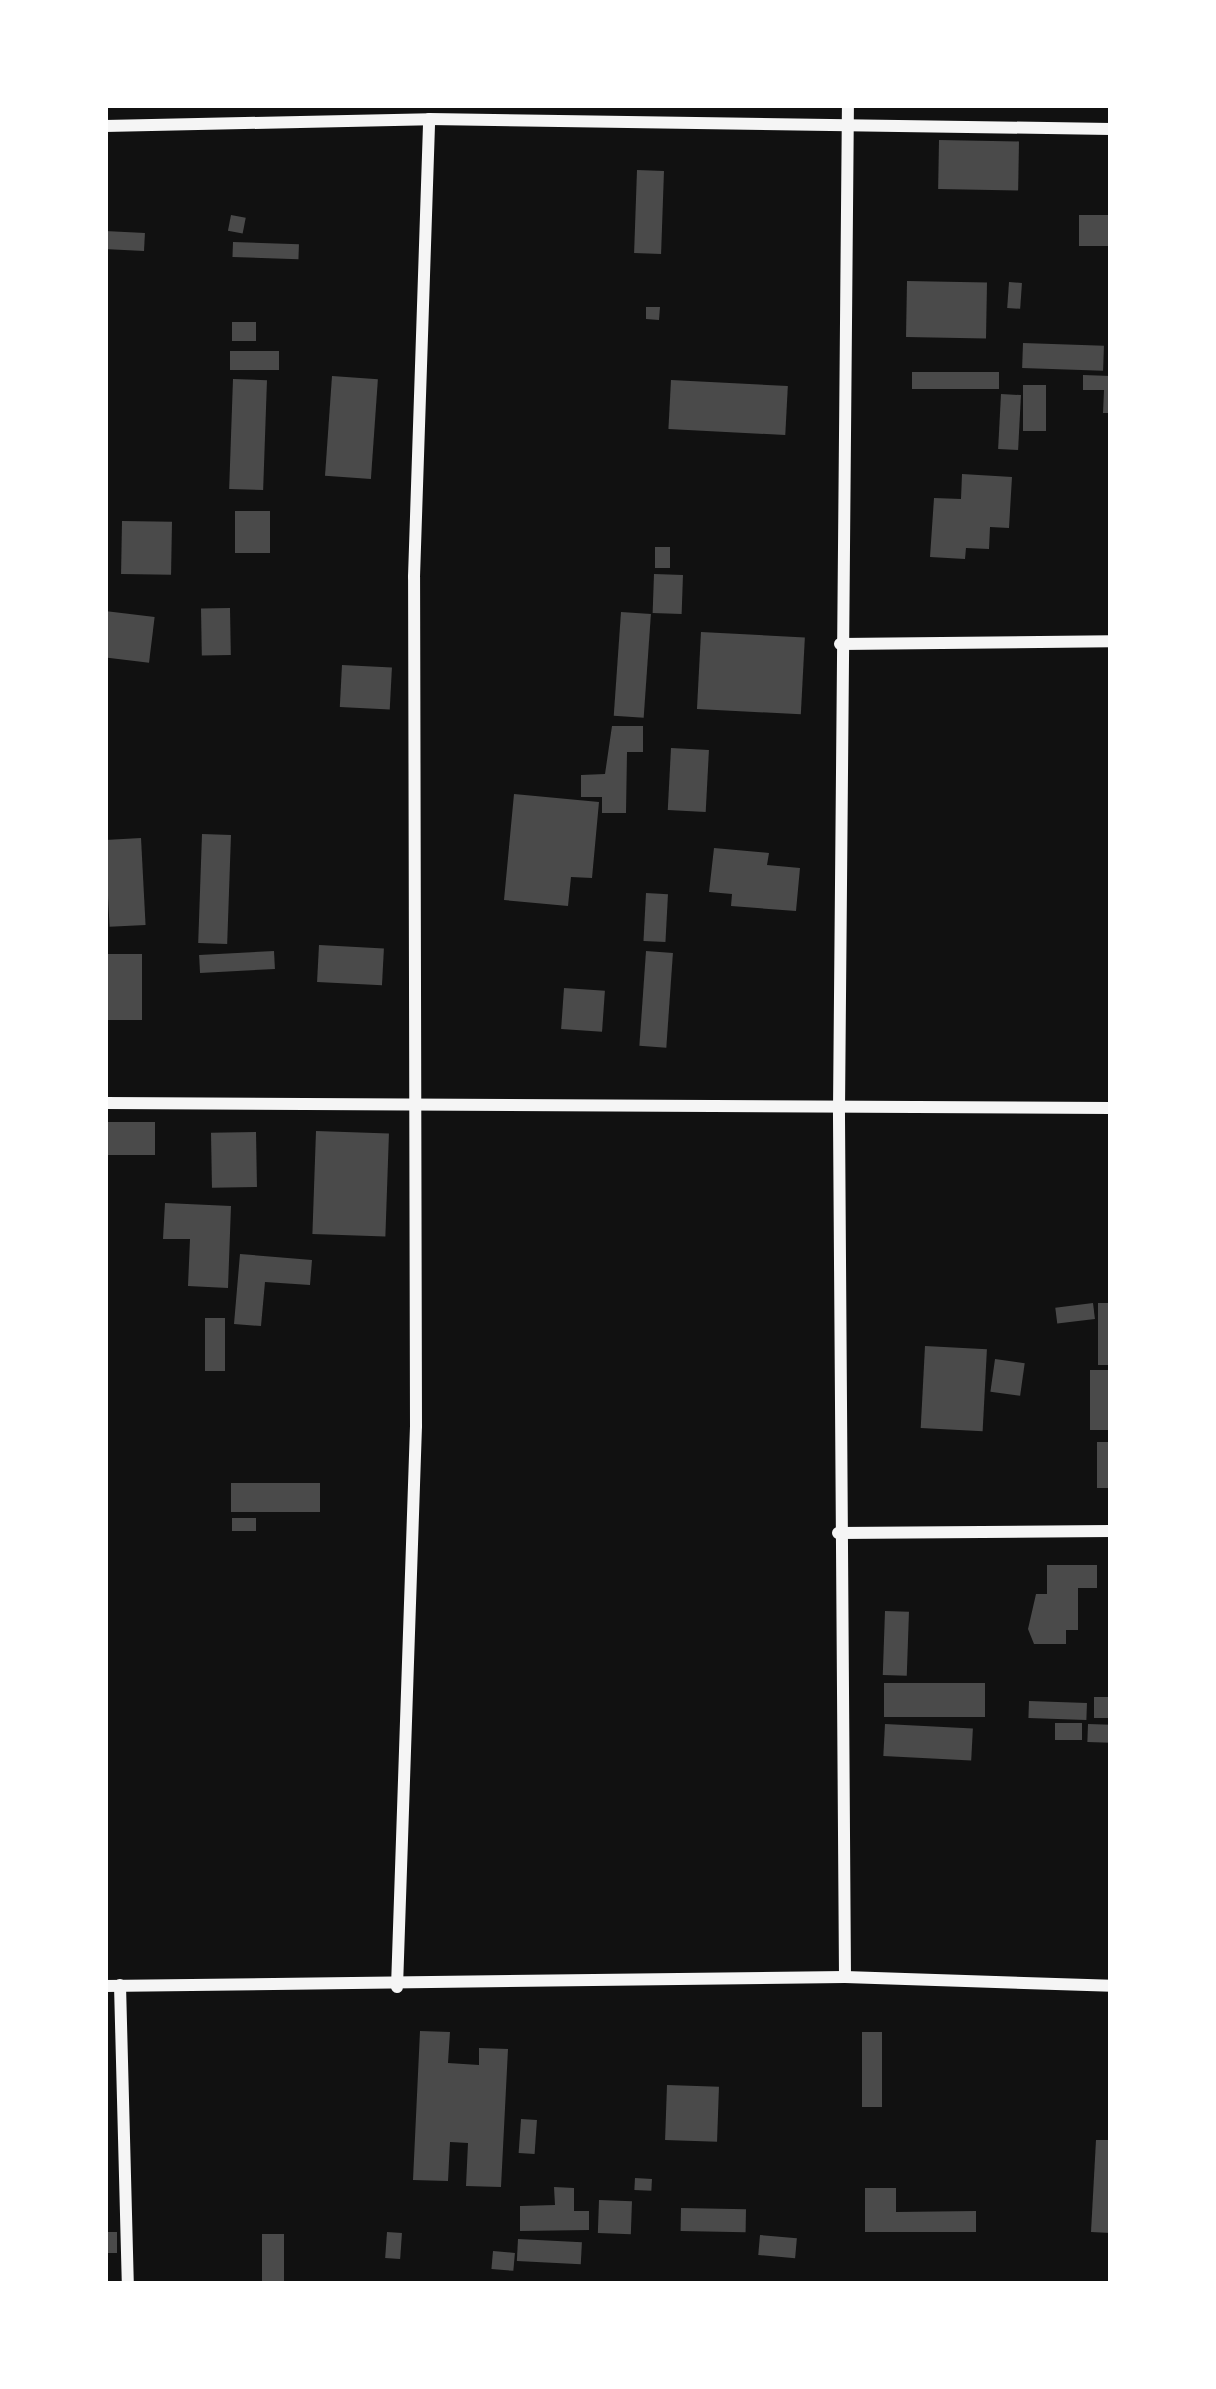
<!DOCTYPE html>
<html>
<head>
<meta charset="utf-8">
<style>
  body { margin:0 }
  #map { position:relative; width:1216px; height:2389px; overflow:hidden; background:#111; font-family:Spectral,serif }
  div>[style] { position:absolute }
  .building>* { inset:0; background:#4a4a4a; transform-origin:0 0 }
  .minor>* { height:12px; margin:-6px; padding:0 6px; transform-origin:6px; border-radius:6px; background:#f5f5f5 }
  span { translate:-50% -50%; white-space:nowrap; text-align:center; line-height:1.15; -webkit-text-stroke:9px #fff; paint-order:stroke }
  .frame { position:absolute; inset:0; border:108px solid #fff; pointer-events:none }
</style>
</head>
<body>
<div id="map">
  <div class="building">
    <div style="left:939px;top:140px;width:80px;height:49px;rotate:1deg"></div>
    <div style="left:637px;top:170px;width:27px;height:83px;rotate:2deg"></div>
    <div style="left:231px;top:215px;width:15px;height:16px;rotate:11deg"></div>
    <div style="left:1079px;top:215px;width:32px;height:31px"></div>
    <div style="left:105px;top:231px;width:40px;height:18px;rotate:3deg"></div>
    <div style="left:233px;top:242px;width:66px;height:15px;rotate:2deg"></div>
    <div style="left:907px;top:281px;width:80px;height:56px;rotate:1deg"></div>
    <div style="left:1009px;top:282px;width:13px;height:26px;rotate:4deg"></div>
    <div style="clip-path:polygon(646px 307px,660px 307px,659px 320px,646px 319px)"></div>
    <div style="left:232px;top:322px;width:24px;height:19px"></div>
    <div style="left:1023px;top:343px;width:81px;height:25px;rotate:2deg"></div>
    <div style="left:279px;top:351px;width:19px;height:49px;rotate:90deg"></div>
    <div style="left:999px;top:372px;width:17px;height:87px;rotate:90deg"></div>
    <div style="clip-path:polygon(1083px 375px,1111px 376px,1111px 413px,1103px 413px,1104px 390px,1083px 390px)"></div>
    <div style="left:332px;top:376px;width:46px;height:100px;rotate:4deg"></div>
    <div style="left:233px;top:379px;width:34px;height:110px;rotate:2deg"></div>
    <div style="left:671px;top:380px;width:117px;height:49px;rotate:3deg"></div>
    <div style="left:1023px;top:385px;width:23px;height:46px"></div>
    <div style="left:1001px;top:394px;width:20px;height:55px;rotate:3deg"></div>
    <div style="clip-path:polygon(962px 474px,1012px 477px,1009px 528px,990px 527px,989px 549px,966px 548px,965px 559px,930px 557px,934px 498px,961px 499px)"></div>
    <div style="left:235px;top:511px;width:35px;height:42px"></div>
    <div style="left:122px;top:521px;width:50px;height:53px;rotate:1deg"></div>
    <div style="left:655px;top:547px;width:15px;height:21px"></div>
    <div style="left:654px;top:574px;width:29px;height:39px;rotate:2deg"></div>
    <div style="left:230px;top:608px;width:47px;height:29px;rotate:89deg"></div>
    <div style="left:105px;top:611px;width:50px;height:46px;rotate:7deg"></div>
    <div style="left:621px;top:612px;width:30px;height:104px;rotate:4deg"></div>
    <div style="left:701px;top:632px;width:104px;height:77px;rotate:3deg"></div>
    <div style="left:342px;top:665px;width:50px;height:42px;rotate:3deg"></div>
    <div style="clip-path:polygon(612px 726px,643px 726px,643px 752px,627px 752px,626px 813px,602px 813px,602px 797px,581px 797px,581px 775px,605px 774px)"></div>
    <div style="left:671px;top:748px;width:38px;height:62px;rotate:3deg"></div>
    <div style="clip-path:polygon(514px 794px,599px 802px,592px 878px,571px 877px,568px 906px,504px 900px)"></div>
    <div style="left:202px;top:834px;width:29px;height:109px;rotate:2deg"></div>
    <div style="left:141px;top:838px;width:87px;height:36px;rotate:87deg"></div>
    <div style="clip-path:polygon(714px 848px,769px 853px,767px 865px,800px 868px,796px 911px,731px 906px,732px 894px,709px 892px)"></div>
    <div style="left:646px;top:893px;width:22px;height:48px;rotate:3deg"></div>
    <div style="left:319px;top:945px;width:65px;height:37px;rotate:3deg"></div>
    <div style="left:274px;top:951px;width:18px;height:75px;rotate:87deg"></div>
    <div style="left:646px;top:951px;width:27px;height:95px;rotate:4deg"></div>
    <div style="left:105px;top:954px;width:37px;height:66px"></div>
    <div style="left:564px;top:988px;width:41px;height:41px;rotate:4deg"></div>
    <div style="left:105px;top:1122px;width:50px;height:33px"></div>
    <div style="left:316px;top:1131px;width:73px;height:103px;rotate:2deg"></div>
    <div style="left:256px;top:1132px;width:55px;height:45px;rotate:89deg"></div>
    <div style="clip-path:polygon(165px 1203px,231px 1206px,228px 1288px,188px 1286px,190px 1239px,163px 1239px)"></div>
    <div style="clip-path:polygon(240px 1254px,312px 1260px,310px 1285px,265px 1282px,261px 1326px,234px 1324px)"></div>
    <div style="left:1093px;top:1303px;width:16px;height:38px;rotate:83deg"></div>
    <div style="left:1098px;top:1303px;width:13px;height:62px"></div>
    <div style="left:205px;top:1318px;width:20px;height:53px"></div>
    <div style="left:925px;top:1346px;width:62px;height:82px;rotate:3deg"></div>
    <div style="left:995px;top:1359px;width:30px;height:33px;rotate:8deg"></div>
    <div style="left:1090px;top:1370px;width:21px;height:60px"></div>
    <div style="left:1097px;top:1442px;width:14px;height:46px"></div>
    <div style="left:231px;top:1483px;width:89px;height:29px"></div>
    <div style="left:256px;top:1518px;width:13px;height:24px;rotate:90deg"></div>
    <div style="clip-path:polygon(1047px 1565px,1097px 1565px,1097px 1588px,1078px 1588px,1078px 1630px,1066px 1630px,1066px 1644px,1034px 1644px,1028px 1629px,1036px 1594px,1047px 1594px)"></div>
    <div style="left:885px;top:1611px;width:24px;height:64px;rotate:2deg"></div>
    <div style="left:884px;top:1683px;width:101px;height:34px"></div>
    <div style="left:1094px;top:1697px;width:17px;height:21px"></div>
    <div style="left:1029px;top:1701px;width:58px;height:17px;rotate:2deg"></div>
    <div style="left:1082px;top:1723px;width:17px;height:27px;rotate:90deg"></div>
    <div style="left:885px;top:1724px;width:88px;height:32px;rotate:3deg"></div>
    <div style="left:1088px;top:1724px;width:23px;height:18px;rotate:2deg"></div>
    <div style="clip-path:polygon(420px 2031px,450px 2032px,448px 2063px,479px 2065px,479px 2048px,508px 2049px,501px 2187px,466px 2186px,468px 2143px,450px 2142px,448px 2181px,413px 2180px)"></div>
    <div style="left:862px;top:2032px;width:20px;height:75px"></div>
    <div style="left:667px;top:2085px;width:52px;height:55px;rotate:2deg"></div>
    <div style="left:521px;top:2119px;width:16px;height:34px;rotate:4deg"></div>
    <div style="clip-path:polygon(1096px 2140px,1111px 2140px,1111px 2233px,1091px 2232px)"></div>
    <div style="left:635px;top:2178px;width:17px;height:12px;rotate:3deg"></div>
    <div style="clip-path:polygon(554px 2187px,574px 2188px,574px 2211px,589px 2211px,589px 2230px,520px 2231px,520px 2206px,555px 2205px)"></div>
    <div style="clip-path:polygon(865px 2188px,896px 2188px,896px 2212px,976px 2211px,976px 2232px,865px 2232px)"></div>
    <div style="left:599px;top:2200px;width:33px;height:33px;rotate:2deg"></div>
    <div style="left:681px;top:2208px;width:65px;height:23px;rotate:1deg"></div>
    <div style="left:105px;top:2232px;width:12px;height:21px"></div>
    <div style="left:387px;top:2232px;width:15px;height:26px;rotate:4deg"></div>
    <div style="left:262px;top:2234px;width:22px;height:50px"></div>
    <div style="left:760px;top:2235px;width:37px;height:20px;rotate:5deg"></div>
    <div style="left:518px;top:2239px;width:64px;height:22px;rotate:3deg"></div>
    <div style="left:493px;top:2251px;width:22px;height:18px;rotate:5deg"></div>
  </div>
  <div class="minor">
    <div style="left:105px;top:126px;width:324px;rotate:-1.2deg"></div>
    <div style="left:429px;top:119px;width:682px;rotate:0.84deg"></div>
    <div style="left:840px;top:644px;width:271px;rotate:-0.6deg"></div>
    <div style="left:105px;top:1103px;width:1006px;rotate:0.28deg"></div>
    <div style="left:838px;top:1533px;width:273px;rotate:-0.4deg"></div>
    <div style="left:845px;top:1977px;width:868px;rotate:-90.4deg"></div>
    <div style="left:839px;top:1109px;width:1004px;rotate:-89.49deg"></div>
    <div style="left:120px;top:1985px;width:299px;rotate:88.5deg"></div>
    <div style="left:105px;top:1986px;width:740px;rotate:-0.7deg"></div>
    <div style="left:845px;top:1977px;width:266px;rotate:1.9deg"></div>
    <div style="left:397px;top:1987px;width:561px;rotate:-88.06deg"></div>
    <div style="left:416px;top:1426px;width:849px;rotate:-90.13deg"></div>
    <div style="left:414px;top:577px;width:458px;rotate:-88.1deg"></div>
  </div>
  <div class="frame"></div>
</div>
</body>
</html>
